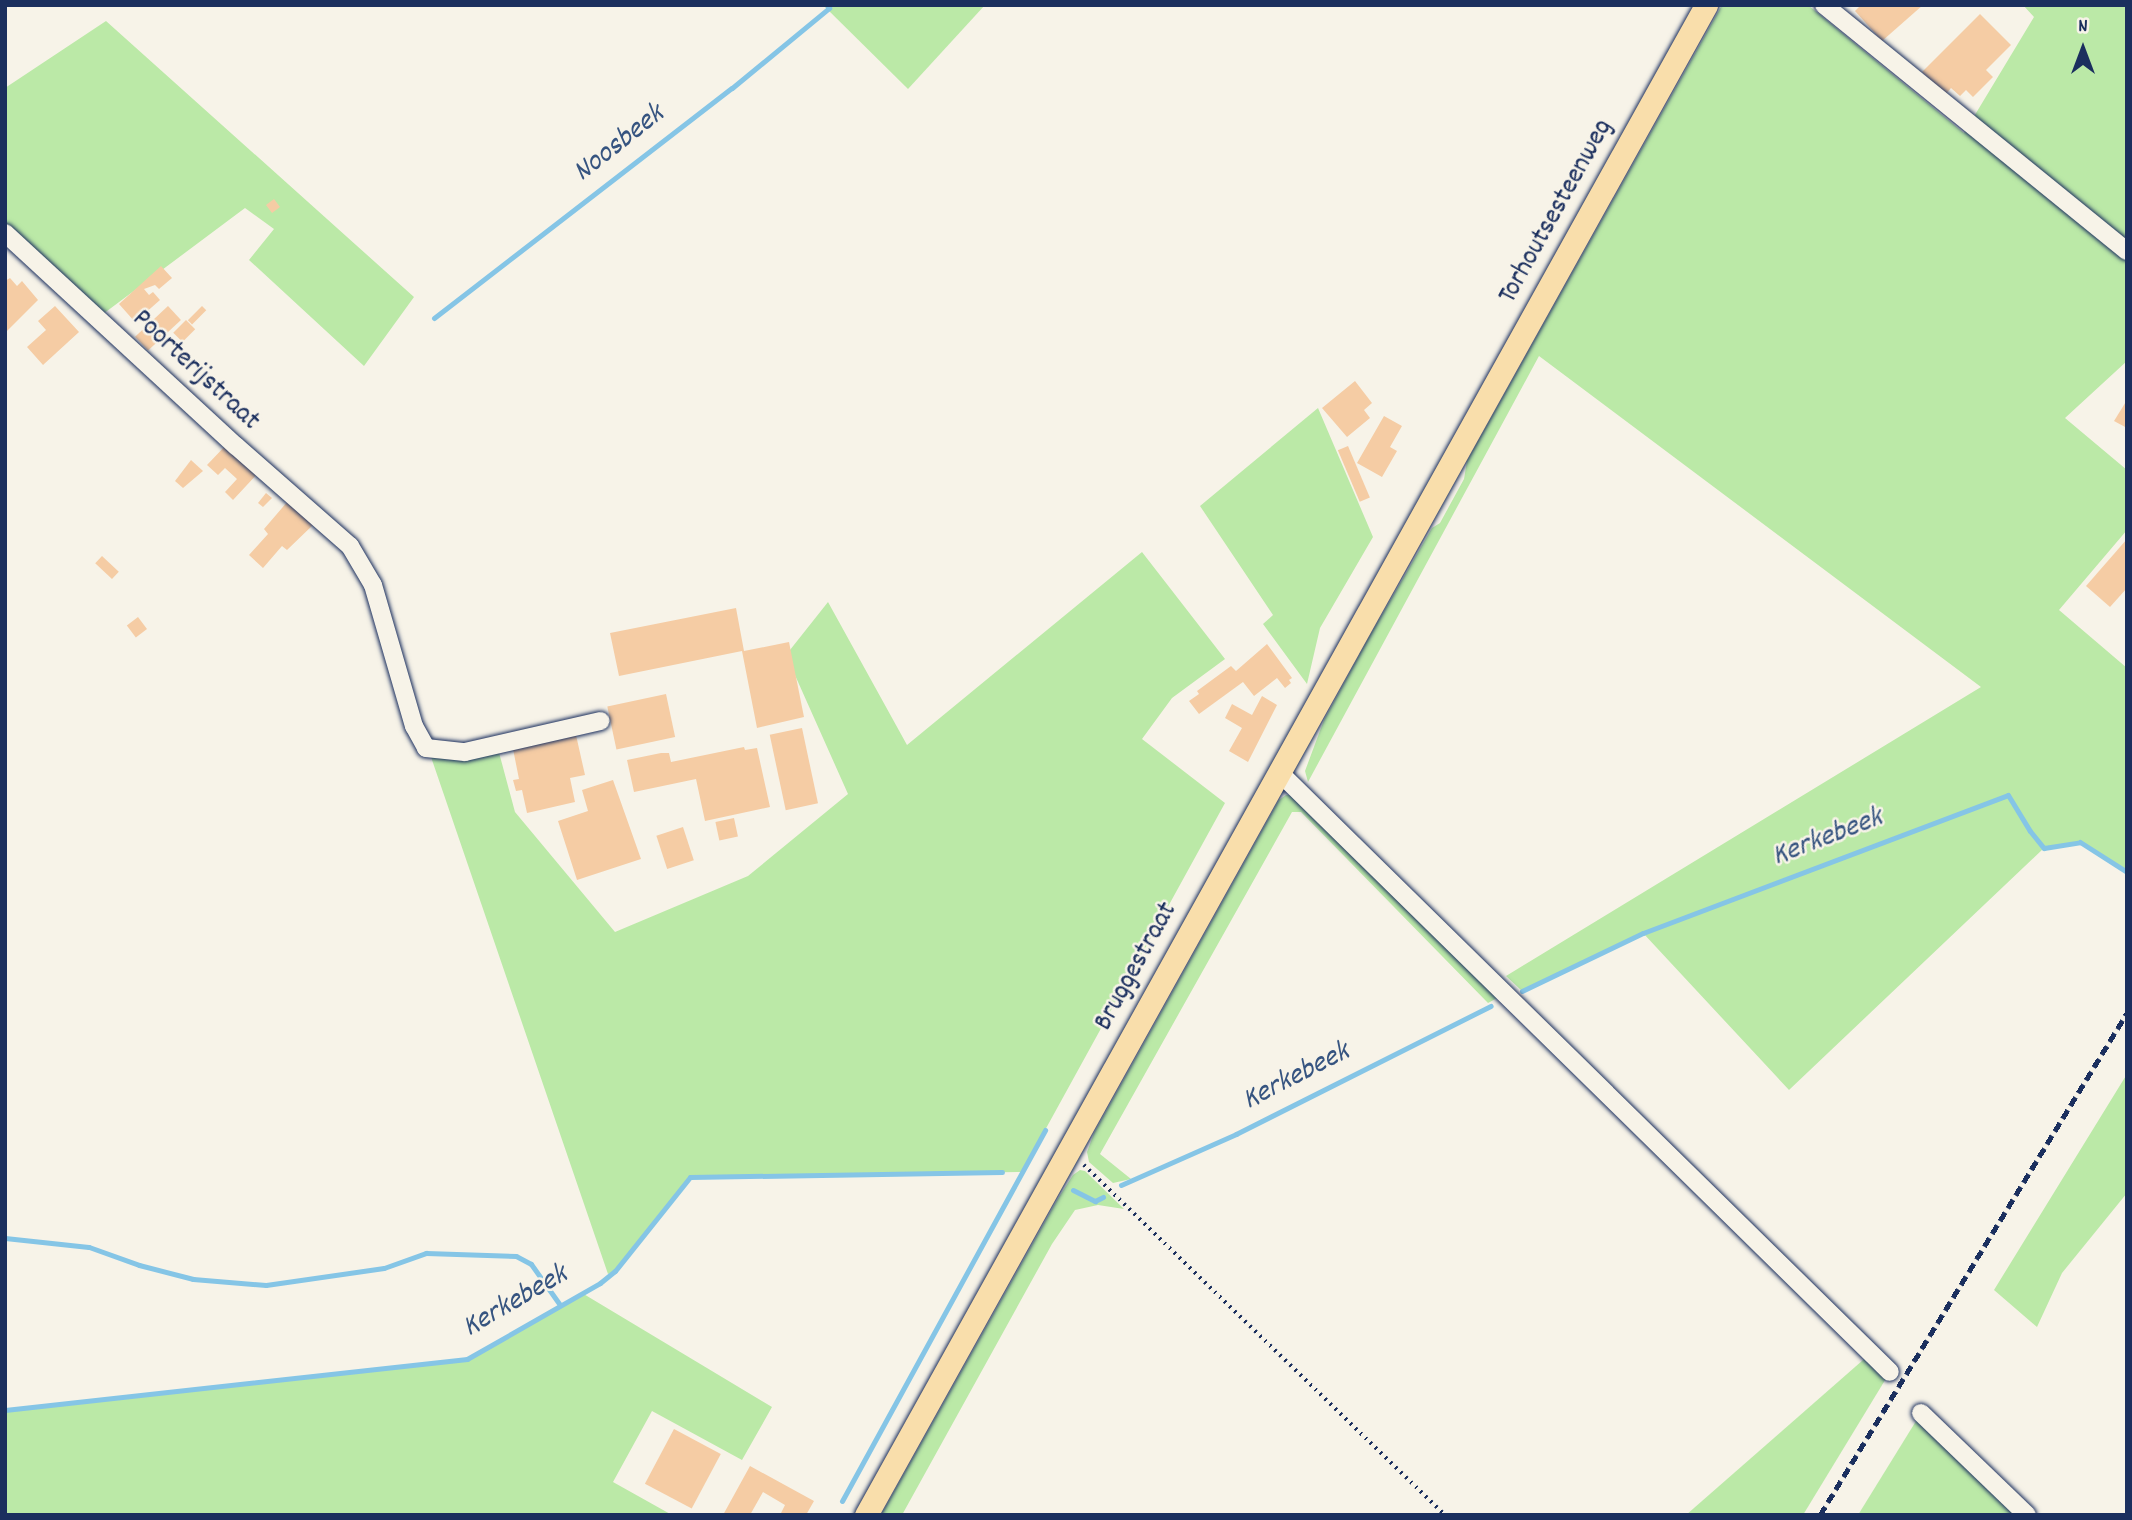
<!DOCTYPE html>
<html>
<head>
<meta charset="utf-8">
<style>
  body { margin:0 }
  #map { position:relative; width:2132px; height:1520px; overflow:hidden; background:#f7f3e8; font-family:Dekko,sans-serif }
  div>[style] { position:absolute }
  .green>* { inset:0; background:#bbe9a7 }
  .stream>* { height:5px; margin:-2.5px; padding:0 2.5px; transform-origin:2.5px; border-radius:2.5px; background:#85c5e6 }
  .building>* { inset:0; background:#f5cca4; transform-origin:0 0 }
  .path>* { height:3.5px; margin-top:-1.75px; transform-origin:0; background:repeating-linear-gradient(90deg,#1b2f5e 0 2px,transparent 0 7px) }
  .roads { filter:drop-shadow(0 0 2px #1b2f5e) drop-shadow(0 0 2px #1b2f5e) }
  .minor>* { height:18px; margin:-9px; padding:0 9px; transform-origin:9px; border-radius:9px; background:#f7f3e8 }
  .major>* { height:23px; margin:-11.5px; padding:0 11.5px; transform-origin:11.5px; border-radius:11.5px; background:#f9deab }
  .rail>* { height:5px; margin-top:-2.5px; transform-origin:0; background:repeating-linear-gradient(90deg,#1b2f5e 0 10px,transparent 0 15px) }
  span { translate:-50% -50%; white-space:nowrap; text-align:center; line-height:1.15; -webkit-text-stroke:5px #f7f3e8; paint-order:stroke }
  .street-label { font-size:28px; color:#1b2f5e }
  .water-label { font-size:30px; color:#365480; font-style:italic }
  .frame { position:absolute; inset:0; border:7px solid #1b2f5e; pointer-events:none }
  .north { position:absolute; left:2048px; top:14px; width:70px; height:70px; -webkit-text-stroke:5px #f7f3e8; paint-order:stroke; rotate:0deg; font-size:19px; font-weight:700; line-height:28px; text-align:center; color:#1b2f5e }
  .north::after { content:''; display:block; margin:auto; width:24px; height:32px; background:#1b2f5e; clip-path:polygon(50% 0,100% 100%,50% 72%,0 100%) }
</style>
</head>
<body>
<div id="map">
  <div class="green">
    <div style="clip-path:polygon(823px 5px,985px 5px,908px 89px)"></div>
    <div style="clip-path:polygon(1722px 5px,1808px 5px,1964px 133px,2034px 17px,2023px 5px,2127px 5px,2127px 361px,2065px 418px,2127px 470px,2127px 530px,2059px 610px,2127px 668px,2127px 872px,2080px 842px,2044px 848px,1789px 1090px,1643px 933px,1522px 991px,1506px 976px,1981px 687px,1539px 356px,1308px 782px,1305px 771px,1324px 720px,1368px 639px,1432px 528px,1440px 523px,1464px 479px,1467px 461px)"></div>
    <div style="clip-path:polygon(106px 21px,414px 297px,364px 366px,249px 260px,274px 229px,245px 208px,99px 317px,5px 232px,5px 88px)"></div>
    <div style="clip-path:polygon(1318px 408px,1373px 537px,1320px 628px,1307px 684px,1263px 624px,1273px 615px,1200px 506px)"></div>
    <div style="clip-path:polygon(1142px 552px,1225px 659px,1172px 698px,1142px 739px,1225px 803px,1022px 1172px,690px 1177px,615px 1271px,608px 1274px,431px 757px,497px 745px,515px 812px,615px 932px,748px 876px,848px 794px,786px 655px,828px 602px,907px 745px)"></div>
    <div style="clip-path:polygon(1286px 795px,1295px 795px,1501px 996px,1488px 1003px,1301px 812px,1292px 812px,1100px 1154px,1131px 1179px,1113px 1183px,1089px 1162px,1087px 1152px,1094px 1133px,1279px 800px)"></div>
    <div style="clip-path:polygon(2127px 1074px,2127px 1193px,2062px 1273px,2037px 1327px,1994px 1290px)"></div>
    <div style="clip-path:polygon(1080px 1170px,1085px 1171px,1124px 1209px,1098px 1205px,1075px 1210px,1052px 1244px,902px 1515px,881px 1515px,1057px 1200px,1073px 1175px)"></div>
    <div style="clip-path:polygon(582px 1293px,772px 1407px,742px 1460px,652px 1411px,613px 1482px,672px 1515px,5px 1515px,5px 1411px,467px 1359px)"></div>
    <div style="clip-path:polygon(1871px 1353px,1890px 1372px,1803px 1515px,1686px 1515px)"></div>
    <div style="clip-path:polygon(1921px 1413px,2027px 1515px,1858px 1515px)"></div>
  </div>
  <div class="stream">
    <div style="left:434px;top:318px;width:376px;rotate:-37.7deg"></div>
    <div style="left:732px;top:88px;width:126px;rotate:-39.5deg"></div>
    <div style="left:829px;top:8px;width:4px;rotate:-124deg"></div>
    <div style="left:1522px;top:991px;width:134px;rotate:-25.6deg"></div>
    <div style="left:1643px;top:933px;width:390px;rotate:-20.7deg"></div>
    <div style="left:2008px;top:795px;width:42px;rotate:58.6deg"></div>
    <div style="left:2030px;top:831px;width:22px;rotate:51deg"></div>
    <div style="left:2044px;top:848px;width:36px;rotate:-9deg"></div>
    <div style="left:2080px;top:842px;width:56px;rotate:32.6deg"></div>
    <div style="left:1121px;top:1185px;width:126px;rotate:-23.9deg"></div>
    <div style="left:1236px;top:1134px;width:285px;rotate:-26.7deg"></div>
    <div style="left:1073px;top:1190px;width:25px;rotate:27deg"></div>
    <div style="left:1095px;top:1201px;width:9px;rotate:-27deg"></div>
    <div style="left:5px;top:1238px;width:84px;rotate:6.1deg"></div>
    <div style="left:89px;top:1247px;width:53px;rotate:19.8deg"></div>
    <div style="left:139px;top:1265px;width:56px;rotate:14.5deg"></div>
    <div style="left:193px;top:1279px;width:73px;rotate:4.7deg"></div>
    <div style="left:266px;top:1285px;width:119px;rotate:-8.2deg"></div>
    <div style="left:384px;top:1268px;width:45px;rotate:-19.7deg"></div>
    <div style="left:426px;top:1253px;width:90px;rotate:1.9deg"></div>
    <div style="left:516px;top:1256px;width:17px;rotate:28deg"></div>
    <div style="left:531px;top:1264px;width:50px;rotate:54.7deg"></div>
    <div style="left:5px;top:1410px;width:465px;rotate:-6.3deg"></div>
    <div style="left:467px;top:1359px;width:153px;rotate:-29.7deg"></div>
    <div style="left:600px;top:1283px;width:19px;rotate:-39deg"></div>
    <div style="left:615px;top:1271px;width:120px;rotate:-51.4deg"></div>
    <div style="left:690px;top:1177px;width:312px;rotate:-0.9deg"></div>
    <div style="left:842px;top:1501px;width:423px;rotate:-61.3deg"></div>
  </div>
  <div class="building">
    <div style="clip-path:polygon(1861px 5px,1923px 5px,1882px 41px,1855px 11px)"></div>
    <div style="clip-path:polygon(1980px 14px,2011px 45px,1986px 70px,1993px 77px,1973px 97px,1966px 90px,1960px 96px,1951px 88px,1946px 94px,1922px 72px)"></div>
    <div style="left:274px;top:199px;width:10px;height:10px;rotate:53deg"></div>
    <div style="clip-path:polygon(161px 266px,172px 278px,159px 289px,155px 285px,144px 289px,149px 295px,153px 292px,160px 300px,135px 322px,119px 304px)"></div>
    <div style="clip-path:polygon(10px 278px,17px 286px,22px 281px,38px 300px,5px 333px,5px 281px)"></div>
    <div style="clip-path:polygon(55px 306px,79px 332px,43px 365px,27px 347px,46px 330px,38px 321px)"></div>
    <div style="left:168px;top:306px;width:19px;height:45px;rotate:47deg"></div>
    <div style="left:202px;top:306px;width:6px;height:20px;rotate:45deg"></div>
    <div style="left:186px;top:320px;width:13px;height:18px;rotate:45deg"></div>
    <div style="clip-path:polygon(1355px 381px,1372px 403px,1364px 410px,1370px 418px,1347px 437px,1322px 408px)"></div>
    <div style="clip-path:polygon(2127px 400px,2127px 428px,2114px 421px)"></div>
    <div style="clip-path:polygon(1384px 416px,1402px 426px,1390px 447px,1397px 451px,1382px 477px,1357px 463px)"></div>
    <div style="clip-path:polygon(227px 444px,258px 473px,233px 500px,225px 492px,237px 479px,225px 468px,218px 475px,207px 465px)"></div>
    <div style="left:1348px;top:446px;width:56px;height:11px;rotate:67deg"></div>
    <div style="clip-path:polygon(191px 460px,203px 471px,183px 488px,175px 481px)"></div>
    <div style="clip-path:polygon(266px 493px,272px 498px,263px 507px,258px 503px)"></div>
    <div style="clip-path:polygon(288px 501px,314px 524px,287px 550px,282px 546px,263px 568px,249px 555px,268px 534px,264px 529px)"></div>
    <div style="clip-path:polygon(2127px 539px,2127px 588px,2110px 607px,2086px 586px)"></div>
    <div style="left:102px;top:556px;width:23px;height:10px;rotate:43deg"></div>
    <div style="clip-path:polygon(736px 608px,744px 651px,789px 642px,804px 717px,757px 728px,742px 651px,619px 676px,610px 633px)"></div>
    <div style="left:138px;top:617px;width:15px;height:14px;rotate:53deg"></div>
    <div style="clip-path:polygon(1267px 644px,1292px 678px,1289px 680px,1291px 683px,1285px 688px,1277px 678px,1254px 696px,1243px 682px,1199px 714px,1189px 701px,1199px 694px,1197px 691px,1231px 666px,1236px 671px)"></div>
    <div style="left:666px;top:694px;width:44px;height:60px;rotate:78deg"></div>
    <div style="clip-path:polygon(1262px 696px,1277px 705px,1248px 762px,1229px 751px,1242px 728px,1225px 718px,1232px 704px,1252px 715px)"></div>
    <div style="left:802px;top:728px;width:77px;height:33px;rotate:78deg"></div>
    <div style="clip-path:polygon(576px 735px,585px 775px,570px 778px,575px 802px,527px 813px,522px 790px,516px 791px,513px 780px,519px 779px,513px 749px)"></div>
    <div style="clip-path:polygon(744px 747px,745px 750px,757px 748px,770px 807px,705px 821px,696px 779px,634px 792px,627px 760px,661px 753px,669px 753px,671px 762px)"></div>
    <div style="clip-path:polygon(613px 780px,641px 859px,577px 880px,558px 821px,588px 811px,582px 790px)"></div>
    <div style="left:734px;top:818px;width:19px;height:19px;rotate:78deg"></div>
    <div style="left:683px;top:827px;width:35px;height:28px;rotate:72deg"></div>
    <div style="left:674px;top:1429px;width:53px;height:62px;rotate:28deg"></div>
    <div style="clip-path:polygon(750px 1466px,814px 1501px,806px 1515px,780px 1515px,785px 1505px,763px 1492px,750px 1515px,723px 1515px)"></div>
  </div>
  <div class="path">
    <div style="left:1084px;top:1165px;width:503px;rotate:44.11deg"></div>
  </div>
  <div class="roads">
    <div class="minor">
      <div style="left:1824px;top:5px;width:390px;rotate:39.1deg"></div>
      <div style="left:5px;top:233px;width:314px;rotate:42.7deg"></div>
      <div style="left:236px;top:446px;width:152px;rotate:41.3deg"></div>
      <div style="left:350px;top:546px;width:45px;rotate:59.5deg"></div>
      <div style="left:373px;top:585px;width:147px;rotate:73.8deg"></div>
      <div style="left:414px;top:726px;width:25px;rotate:61deg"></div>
      <div style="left:426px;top:748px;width:39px;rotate:6deg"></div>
      <div style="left:465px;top:752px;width:139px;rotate:-12.9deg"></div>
      <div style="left:1279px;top:772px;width:856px;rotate:44.48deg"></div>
      <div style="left:1921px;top:1413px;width:147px;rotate:43.9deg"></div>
    </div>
    <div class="major">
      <div style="left:866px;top:1515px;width:1728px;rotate:-60.91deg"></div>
    </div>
  </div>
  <div class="rail">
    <div style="left:1820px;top:1515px;width:588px;rotate:-58.55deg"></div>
  </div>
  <div class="street-label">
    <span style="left:1557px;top:212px;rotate:-61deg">Torhoutsesteenweg</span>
    <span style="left:195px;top:371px;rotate:43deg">Poorterijstraat</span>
    <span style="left:1137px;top:967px;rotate:-61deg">Bruggestraat</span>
  </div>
  <div class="water-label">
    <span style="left:620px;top:145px;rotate:-38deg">Noosbeek</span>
    <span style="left:1828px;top:839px;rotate:-21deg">Kerkebeek</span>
    <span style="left:1297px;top:1078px;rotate:-27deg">Kerkebeek</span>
    <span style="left:516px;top:1303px;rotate:-30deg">Kerkebeek</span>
  </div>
  <div class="frame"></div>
  <div class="north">N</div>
</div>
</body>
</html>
